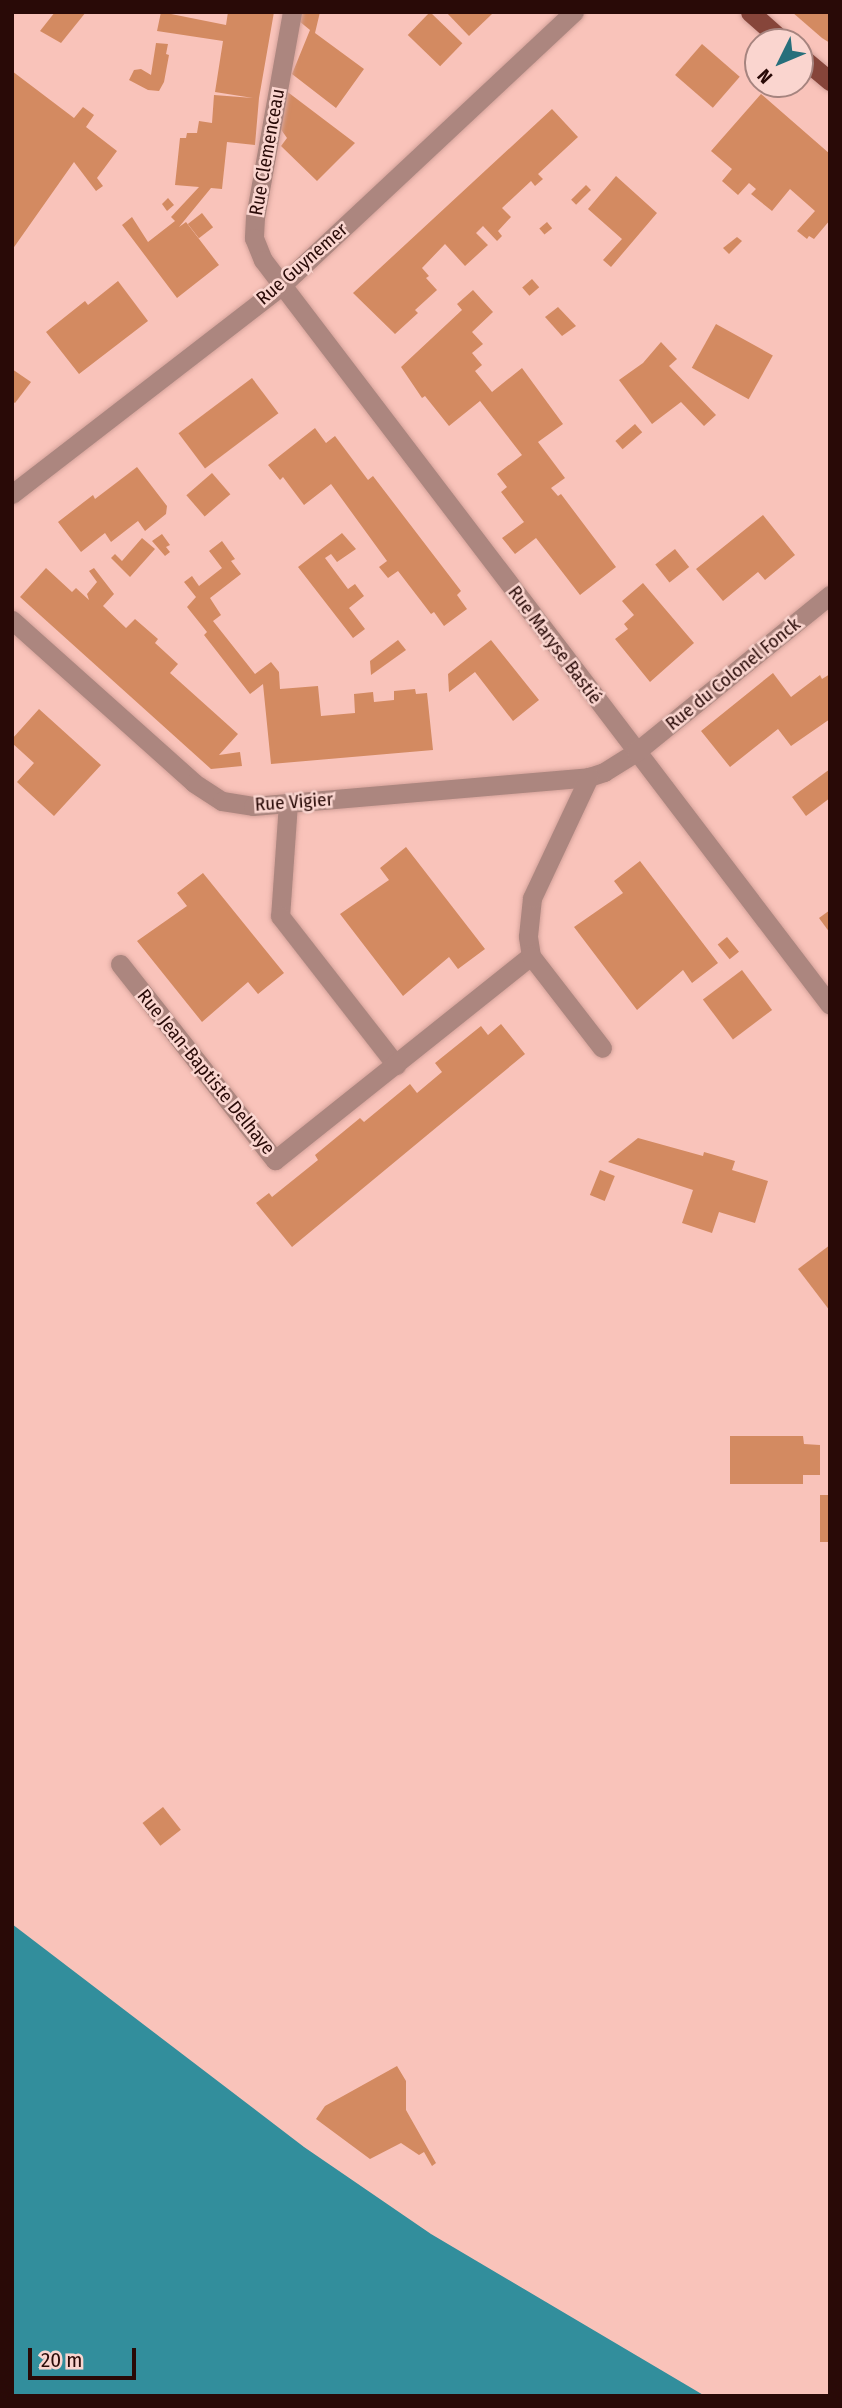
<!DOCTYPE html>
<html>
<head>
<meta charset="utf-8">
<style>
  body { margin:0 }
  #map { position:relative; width:842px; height:2408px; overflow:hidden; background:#f9c3ba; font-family:"Fira Sans Condensed",sans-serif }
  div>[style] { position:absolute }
  .water>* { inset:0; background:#328e9c }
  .building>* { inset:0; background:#d38a61; transform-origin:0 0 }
  .roads { filter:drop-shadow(0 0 2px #d4a29a) drop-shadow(0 0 2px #d4a29a) }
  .minor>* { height:19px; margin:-9.5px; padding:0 9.5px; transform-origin:9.5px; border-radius:9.5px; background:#ac867f }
  .primary>* { height:19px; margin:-9.5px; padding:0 9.5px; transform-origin:9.5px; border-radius:9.5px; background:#86453a }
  span { translate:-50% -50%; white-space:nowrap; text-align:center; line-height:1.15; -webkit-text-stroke:5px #fad5cf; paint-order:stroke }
  .street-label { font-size:19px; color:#290a07 }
  .frame { position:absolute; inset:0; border:14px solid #290a07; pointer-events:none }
  .north { position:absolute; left:744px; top:28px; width:70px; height:70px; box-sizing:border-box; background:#fad5cf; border:2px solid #a6847f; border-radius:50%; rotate:227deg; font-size:19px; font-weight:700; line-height:28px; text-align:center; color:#290a07 }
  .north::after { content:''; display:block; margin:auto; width:24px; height:32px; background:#276f7b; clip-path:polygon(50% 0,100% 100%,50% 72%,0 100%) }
  .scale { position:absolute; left:28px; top:2348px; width:108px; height:32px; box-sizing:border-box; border:4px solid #290a07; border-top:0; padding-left:9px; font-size:21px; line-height:24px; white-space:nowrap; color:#290a07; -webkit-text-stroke:5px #fad5cf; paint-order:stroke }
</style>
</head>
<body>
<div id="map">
  <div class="water">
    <div style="clip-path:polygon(12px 1924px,304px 2147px,431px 2234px,705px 2396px,12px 2396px)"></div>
  </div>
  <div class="building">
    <div style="clip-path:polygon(55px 12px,86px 12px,61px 43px,40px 31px)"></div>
    <div style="clip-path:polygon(161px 12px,226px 25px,228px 12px,274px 12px,259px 98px,255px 145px,227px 142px,222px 189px,211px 188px,179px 227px,186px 222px,219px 265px,177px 298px,122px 225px,132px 217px,148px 242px,175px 221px,171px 217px,199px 187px,175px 185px,180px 138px,186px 138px,187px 133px,197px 133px,199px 121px,212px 123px,214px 95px,253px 98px,215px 92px,223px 41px,157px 31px)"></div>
    <div style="clip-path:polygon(300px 12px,320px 12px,315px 33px,364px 69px,336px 108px,292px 74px,310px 30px,299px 21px)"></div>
    <div style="left:430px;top:12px;width:45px;height:32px;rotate:44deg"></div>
    <div style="clip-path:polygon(446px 12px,491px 12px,492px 14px,469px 36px)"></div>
    <div style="clip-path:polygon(792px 12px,830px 12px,830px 43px,822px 38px)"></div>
    <div style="clip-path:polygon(156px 43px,168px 44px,166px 54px,169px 55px,164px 82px,159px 91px,148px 90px,129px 80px,134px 70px,141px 69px,151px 75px)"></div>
    <div style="left:702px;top:44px;width:50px;height:41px;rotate:41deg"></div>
    <div style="clip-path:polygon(12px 71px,74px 118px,83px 107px,94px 115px,86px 127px,117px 151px,97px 178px,103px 186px,96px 191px,74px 162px,12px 250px)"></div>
    <div style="clip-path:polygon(285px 90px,355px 143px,317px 181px,281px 146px,287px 138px,280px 128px)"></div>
    <div style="clip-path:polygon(761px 94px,830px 154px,830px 220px,814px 239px,809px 236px,807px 239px,797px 231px,815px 211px,790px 189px,772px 211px,751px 194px,756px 189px,749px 183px,738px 195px,722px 181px,732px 169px,711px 151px)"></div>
    <div style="clip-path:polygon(552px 109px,578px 137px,538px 174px,543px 179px,535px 186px,531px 181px,502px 208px,511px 217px,498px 231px,502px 236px,497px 241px,483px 226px,476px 233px,488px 245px,465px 266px,445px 244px,422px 268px,429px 276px,426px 278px,437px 290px,415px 310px,418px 313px,395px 334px,353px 293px)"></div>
    <div style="clip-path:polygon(616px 176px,657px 213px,611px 267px,603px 260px,622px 239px,588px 209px)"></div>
    <div style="left:586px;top:185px;width:7px;height:21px;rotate:45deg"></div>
    <div style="clip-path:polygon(168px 198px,174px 205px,167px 211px,162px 204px)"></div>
    <div style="left:202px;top:213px;width:18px;height:18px;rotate:52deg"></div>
    <div style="left:547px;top:222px;width:8px;height:10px;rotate:50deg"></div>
    <div style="clip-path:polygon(737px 237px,742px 241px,729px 254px,723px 248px)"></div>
    <div style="left:532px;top:279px;width:11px;height:13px;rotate:49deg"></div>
    <div style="clip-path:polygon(118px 281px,148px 321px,79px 374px,46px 332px,85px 301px,88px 305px)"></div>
    <div style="clip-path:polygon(473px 290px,493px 312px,472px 332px,483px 344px,472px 353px,482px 365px,475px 371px,492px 392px,522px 368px,563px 424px,538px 442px,565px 478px,551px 488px,558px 496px,561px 494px,616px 567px,580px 595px,536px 538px,515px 554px,502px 538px,524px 522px,501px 492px,507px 487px,497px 474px,522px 455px,480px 401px,449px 426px,425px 396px,422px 398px,401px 367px,462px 310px,457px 304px)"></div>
    <div style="clip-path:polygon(558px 307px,576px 326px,562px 336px,545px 317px)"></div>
    <div style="left:716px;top:324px;width:65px;height:50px;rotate:29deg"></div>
    <div style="clip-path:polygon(661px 342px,677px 359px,669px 366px,716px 415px,704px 426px,681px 402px,652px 424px,619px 380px,643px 363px)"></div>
    <div style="clip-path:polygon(12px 369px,31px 382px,15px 403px,12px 401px)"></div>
    <div style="left:252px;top:378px;width:44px;height:92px;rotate:53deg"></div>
    <div style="left:635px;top:424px;width:11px;height:26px;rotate:49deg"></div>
    <div style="clip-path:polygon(315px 428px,326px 443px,335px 436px,368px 480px,373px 476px,461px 591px,457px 595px,467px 609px,444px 626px,434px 612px,431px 614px,398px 571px,388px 578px,379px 567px,387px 561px,331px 484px,304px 505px,283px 477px,280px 480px,268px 465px)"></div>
    <div style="clip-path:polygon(137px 467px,167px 506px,166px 514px,145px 531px,138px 521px,111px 542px,105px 533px,81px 552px,58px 522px,93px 495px,95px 499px)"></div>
    <div style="left:212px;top:473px;width:28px;height:34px;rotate:49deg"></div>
    <div style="clip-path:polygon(763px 515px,795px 555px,765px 580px,758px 572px,723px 601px,696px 569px)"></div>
    <div style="clip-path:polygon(342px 533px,356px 549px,337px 562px,331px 554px,325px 558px,348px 589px,355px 584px,364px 596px,349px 608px,365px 629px,353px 638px,298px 567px)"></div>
    <div style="clip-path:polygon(162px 534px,170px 545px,166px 547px,170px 552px,165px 556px,152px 541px)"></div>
    <div style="clip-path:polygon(142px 538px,155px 549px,130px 577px,111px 558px,115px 554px,122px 561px)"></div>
    <div style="clip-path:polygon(222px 541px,235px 559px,231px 561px,241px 574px,210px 598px,221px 615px,213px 621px,255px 674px,271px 662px,279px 672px,280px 689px,318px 686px,321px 716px,355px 713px,354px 694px,373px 692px,374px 702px,394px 700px,394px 691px,415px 689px,416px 694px,427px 693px,433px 750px,271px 764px,263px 684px,250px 694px,204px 635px,207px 632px,187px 607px,196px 597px,184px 582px,192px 576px,199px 586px,222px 568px,209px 551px)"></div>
    <div style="left:675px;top:549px;width:23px;height:25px;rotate:52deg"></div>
    <div style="clip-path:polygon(46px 568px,72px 592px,76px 588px,89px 600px,87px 594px,97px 582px,89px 571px,94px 568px,114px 594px,103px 606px,126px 628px,135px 619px,158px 639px,155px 643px,178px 664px,170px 673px,238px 734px,219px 755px,240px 752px,242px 766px,211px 769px,20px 597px)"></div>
    <div style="clip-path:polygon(643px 583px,694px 643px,650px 682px,615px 639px,628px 629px,624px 624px,634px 615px,622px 601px)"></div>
    <div style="clip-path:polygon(398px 640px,406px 650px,371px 675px,370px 661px)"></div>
    <div style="clip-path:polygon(491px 640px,539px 700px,513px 721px,475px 672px,449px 692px,448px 674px)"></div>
    <div style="clip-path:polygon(773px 673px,791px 697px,820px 675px,822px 679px,830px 674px,830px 719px,791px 746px,778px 729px,730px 767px,701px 731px)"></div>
    <div style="clip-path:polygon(39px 709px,101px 765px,54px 816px,17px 782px,34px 763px,12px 743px,12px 739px)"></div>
    <div style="clip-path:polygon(830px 769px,830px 798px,806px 816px,792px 797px)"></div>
    <div style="clip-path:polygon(406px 847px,485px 949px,458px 969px,449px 957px,403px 996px,340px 914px,389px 880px,380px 868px)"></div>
    <div style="clip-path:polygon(640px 861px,718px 963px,692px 983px,683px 970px,637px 1010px,574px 927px,623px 893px,614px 881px)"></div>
    <div style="clip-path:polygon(203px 873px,284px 973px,258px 994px,248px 982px,202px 1022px,137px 941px,187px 906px,177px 893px)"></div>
    <div style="clip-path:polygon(830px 910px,830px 933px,819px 918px)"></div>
    <div style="left:727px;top:937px;width:19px;height:12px;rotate:51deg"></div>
    <div style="left:742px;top:970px;width:50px;height:49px;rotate:53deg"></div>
    <div style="clip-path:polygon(501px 1024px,525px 1054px,292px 1247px,256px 1203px,269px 1193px,272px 1197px,318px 1160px,315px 1155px,360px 1118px,364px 1122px,410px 1084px,417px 1093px,442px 1072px,435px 1063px,481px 1026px,488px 1035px)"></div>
    <div style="clip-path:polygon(638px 1138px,703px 1156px,704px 1152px,735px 1161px,732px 1170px,768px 1181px,755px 1223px,719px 1212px,712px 1233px,682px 1223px,693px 1190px,608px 1162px)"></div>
    <div style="left:600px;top:1170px;width:16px;height:27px;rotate:22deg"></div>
    <div style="clip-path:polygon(830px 1245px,830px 1311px,798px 1269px)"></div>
    <div style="clip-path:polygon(730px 1436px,803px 1436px,804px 1444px,820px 1445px,820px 1475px,803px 1475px,803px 1484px,730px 1484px)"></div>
    <div style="left:820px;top:1495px;width:10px;height:47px"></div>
    <div style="left:163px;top:1807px;width:29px;height:26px;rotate:52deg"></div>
    <div style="clip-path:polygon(397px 2066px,406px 2081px,406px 2110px,436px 2163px,432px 2166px,424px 2152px,419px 2155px,401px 2143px,370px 2159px,316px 2119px,325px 2106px)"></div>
  </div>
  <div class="roads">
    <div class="minor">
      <div style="left:292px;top:12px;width:208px;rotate:100.2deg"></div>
      <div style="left:255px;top:217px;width:21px;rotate:93deg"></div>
      <div style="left:254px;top:238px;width:24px;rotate:68deg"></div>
      <div style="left:263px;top:260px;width:936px;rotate:52.73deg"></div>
      <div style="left:12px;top:494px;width:341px;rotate:-37.7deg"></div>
      <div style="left:282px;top:285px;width:400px;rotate:-43.1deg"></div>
      <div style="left:12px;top:620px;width:244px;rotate:41.8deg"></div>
      <div style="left:194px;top:783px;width:33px;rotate:33deg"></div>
      <div style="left:222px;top:801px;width:31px;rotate:9deg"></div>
      <div style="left:253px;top:806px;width:337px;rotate:-4.9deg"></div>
      <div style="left:589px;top:777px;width:16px;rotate:-18deg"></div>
      <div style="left:604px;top:772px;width:38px;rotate:-32deg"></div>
      <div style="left:636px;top:752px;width:250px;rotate:-39deg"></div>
      <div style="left:288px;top:803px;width:113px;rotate:94deg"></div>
      <div style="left:280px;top:916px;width:189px;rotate:52.1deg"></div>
      <div style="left:531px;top:956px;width:20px;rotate:-99deg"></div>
      <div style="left:528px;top:936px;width:38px;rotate:-84deg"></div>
      <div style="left:532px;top:898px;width:134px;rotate:-64.8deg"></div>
      <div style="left:120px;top:964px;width:250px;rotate:51.7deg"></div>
      <div style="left:275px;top:1160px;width:327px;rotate:-38.6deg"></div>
      <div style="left:531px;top:956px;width:116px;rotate:52.3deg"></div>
    </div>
    <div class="primary">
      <div style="left:750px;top:12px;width:45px;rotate:41.4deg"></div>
      <div style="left:800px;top:56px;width:39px;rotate:40deg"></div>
    </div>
  </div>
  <div class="street-label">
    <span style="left:267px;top:152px;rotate:-80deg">Rue Clemenceau</span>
    <span style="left:302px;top:264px;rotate:-41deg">Rue Guynemer</span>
    <span style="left:555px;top:645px;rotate:53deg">Rue Maryse Bastié</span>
    <span style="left:733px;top:674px;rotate:-39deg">Rue du Colonel Fonck</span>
    <span style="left:294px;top:802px;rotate:-4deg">Rue Vigier</span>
    <span style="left:206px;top:1072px;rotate:51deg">Rue Jean-Baptiste Delhaye</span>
  </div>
  <div class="frame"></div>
  <div class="north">N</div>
  <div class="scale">20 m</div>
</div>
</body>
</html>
